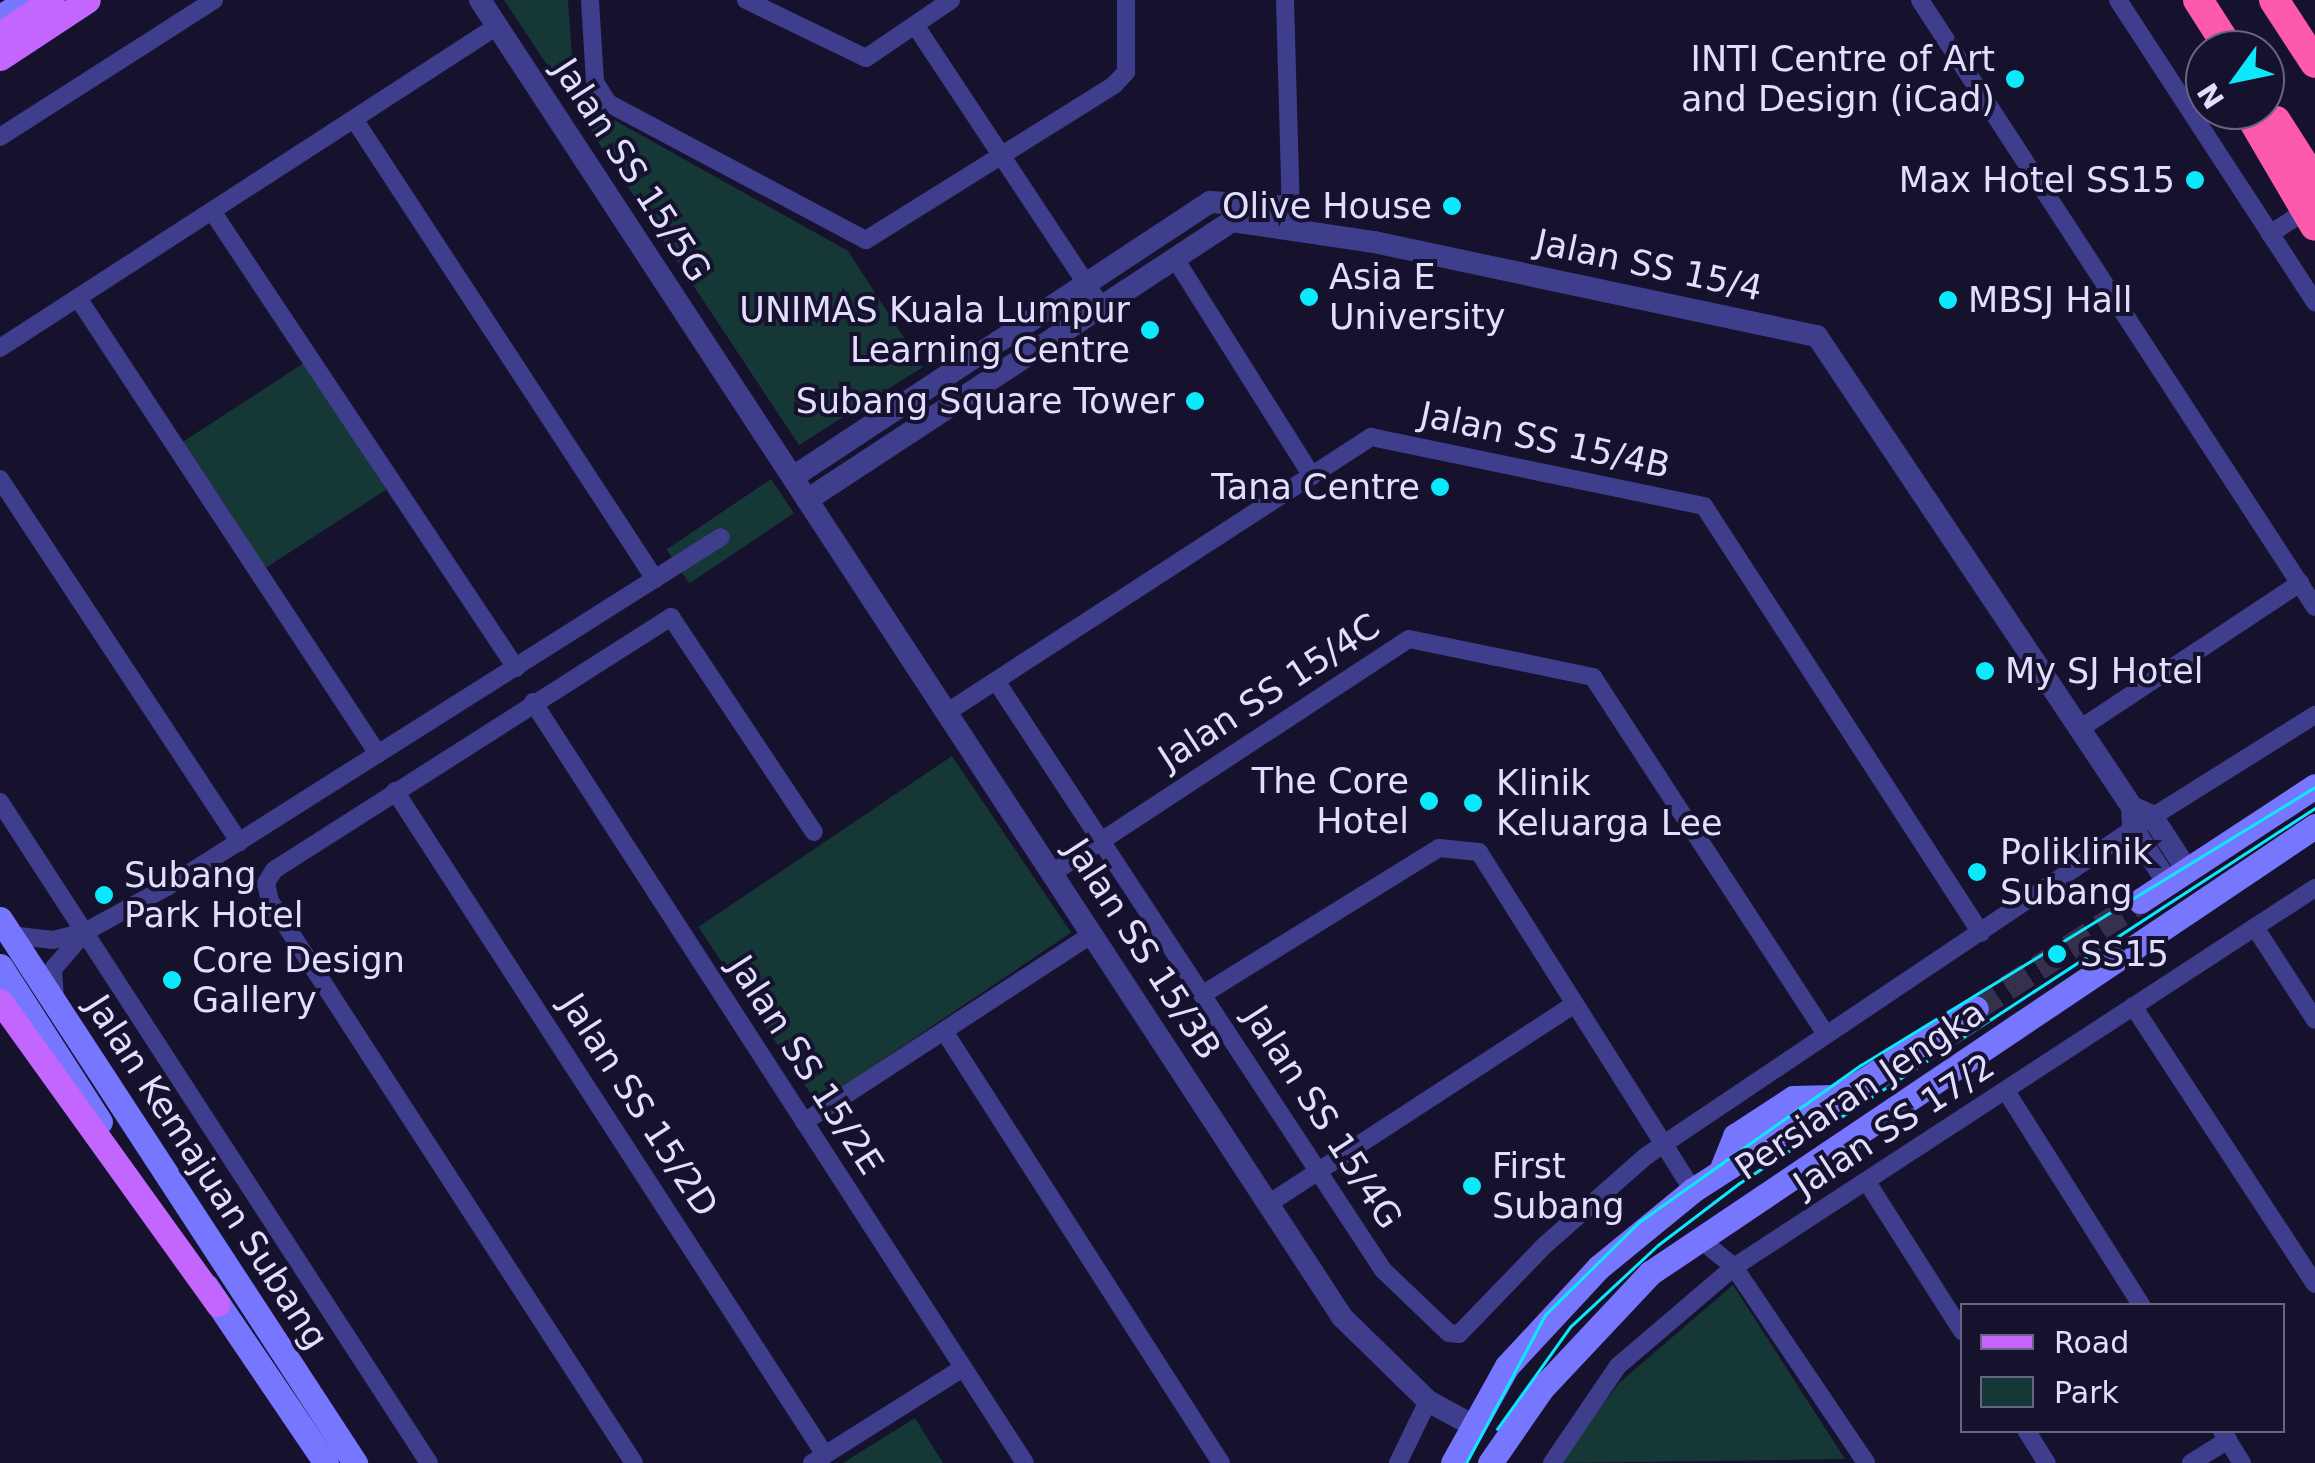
<!DOCTYPE html>
<html>
<head>
<meta charset="utf-8">
<style>
  body { margin:0 }
  #map { position:relative; width:2315px; height:1463px; overflow:hidden; background:#16122d; font-family:"DejaVu Sans",sans-serif }
  div>[style] { position:absolute }
  .green>* { inset:0; background:#153735; transform-origin:0 0 }
  .secondary-tunnel>* { height:25px; margin-top:-12.5px; transform-origin:0; background:repeating-linear-gradient(90deg,#35314c 0 25px,transparent 0 37px) }
  .minor>* { height:18px; margin:-9px; padding:0 9px; transform-origin:9px; border-radius:9px; background:#3f3e8c }
  .tertiary>* { height:22px; margin:-11px; padding:0 11px; transform-origin:11px; border-radius:11px; background:#3f3e8c }
  .secondary>* { height:25px; margin:-12.5px; padding:0 12.5px; transform-origin:12.5px; border-radius:12.5px; background:#7776fe }
  .primary>* { height:25px; margin:-12.5px; padding:0 12.5px; transform-origin:12.5px; border-radius:12.5px; background:#c366fe }
  .motorway>* { height:30px; margin:-15px; padding:0 15px; transform-origin:15px; border-radius:15px; background:#fe5aab }
  .tram>* { height:2.5px; margin:-1.25px; padding:0 1.25px; transform-origin:1.25px; border-radius:1.25px; background:#0ce9fd }
  .dots>* { width:28px; height:28px; translate:-50% -50%; box-sizing:border-box; border:5px solid #16122d; border-radius:50% }
  span { translate:-50% -50%; white-space:nowrap; text-align:center; line-height:1.15; -webkit-text-stroke:8px #16122d; paint-order:stroke }
  .poi-label { font-size:35px; color:#e2deff }
  .right { translate:-100% -50%; text-align:right }
  .left { translate:0 -50%; text-align:left }
  .street-label { font-size:35px; color:#e2deff }
  .legend { position:absolute; left:1960px; top:1303px; width:325px; height:130px; box-sizing:border-box; background:#16122d; border:2px solid #686481; margin:0; padding:12px 18px; list-style:none; font-size:30px; color:#e2deff }
  .legend li { display:flex; align-items:center; gap:20px; height:50px }
  .legend b { width:50px; border:2px solid #686481 }
  .north { position:absolute; left:2185px; top:30px; width:100px; height:100px; box-sizing:border-box; background:#16122d; border:2px solid #686481; border-radius:50%; rotate:237deg; font-size:28px; font-weight:700; line-height:40px; text-align:center; color:#e2deff }
  .north::after { content:''; display:block; margin:auto; width:35px; height:45px; background:#0ce9fd; clip-path:polygon(50% 0,100% 100%,50% 72%,0 100%) }
</style>
</head>
<body>
<div id="map">
  <div class="green">
    <div style="clip-path:polygon(504px 0,568px 0,575px 98px,848px 251px,923px 367px,799px 445px)"></div>
    <div style="left:304px;top:363px;width:151px;height:149px;rotate:57deg"></div>
    <div style="left:771px;top:479px;width:41px;height:126px;rotate:56deg"></div>
    <div style="left:952px;top:756px;width:213px;height:306px;rotate:56deg"></div>
    <div style="clip-path:polygon(1733px 1285px,1845px 1459px,1559px 1463px,1619px 1383px)"></div>
    <div style="clip-path:polygon(915px 1418px,943px 1463px,843px 1463px)"></div>
  </div>
  <div class="secondary-tunnel">
    <div style="left:1976px;top:1008px;width:196px;rotate:-33.1deg"></div>
  </div>
  <div class="minor">
    <div style="left:590px;top:0;width:82px;rotate:86.5deg"></div>
    <div style="left:595px;top:82px;width:25px;rotate:58deg"></div>
    <div style="left:608px;top:103px;width:292px;rotate:28deg"></div>
    <div style="left:866px;top:240px;width:292px;rotate:-32deg"></div>
    <div style="left:1114px;top:85px;width:18px;rotate:-47deg"></div>
    <div style="left:1126px;top:72px;width:72px;rotate:-90deg"></div>
    <div style="left:746px;top:0;width:133px;rotate:25.8deg"></div>
    <div style="left:866px;top:58px;width:103px;rotate:-34.3deg"></div>
    <div style="left:1285px;top:0;width:219px;rotate:88.4deg"></div>
    <div style="left:1920px;top:0;width:724px;rotate:56.95deg"></div>
    <div style="left:2118px;top:0;width:361px;rotate:56.9deg"></div>
    <div style="left:915px;top:25px;width:335px;rotate:56.5deg"></div>
    <div style="left:354px;top:119px;width:550px;rotate:56.8deg"></div>
    <div style="left:0;top:137px;width:254px;rotate:-32.6deg"></div>
    <div style="left:212px;top:211px;width:549px;rotate:56.37deg"></div>
    <div style="left:2270px;top:234px;width:42px;rotate:-33.3deg"></div>
    <div style="left:1174px;top:257px;width:259px;rotate:57.8deg"></div>
    <div style="left:78px;top:298px;width:546px;rotate:56.66deg"></div>
    <div style="left:0;top:348px;width:592px;rotate:-32.94deg"></div>
    <div style="left:0;top:479px;width:435px;rotate:56.6deg"></div>
    <div style="left:996px;top:681px;width:705px;rotate:56.69deg"></div>
    <div style="left:1383px;top:1270px;width:91px;rotate:43.7deg"></div>
    <div style="left:1449px;top:1333px;width:10px;rotate:6deg"></div>
    <div style="left:1459px;top:1334px;width:124px;rotate:-46deg"></div>
    <div style="left:1545px;top:1245px;width:135px;rotate:-41.4deg"></div>
    <div style="left:1646px;top:1156px;width:587px;rotate:-33.88deg"></div>
    <div style="left:2133px;top:829px;width:215px;rotate:-32.1deg"></div>
    <div style="left:533px;top:702px;width:906px;rotate:57.12deg"></div>
    <div style="left:946px;top:713px;width:507px;rotate:-33deg"></div>
    <div style="left:1371px;top:437px;width:340px;rotate:11.7deg"></div>
    <div style="left:1704px;top:506px;width:509px;rotate:57.03deg"></div>
    <div style="left:2081px;top:728px;width:263px;rotate:-33.5deg"></div>
    <div style="left:395px;top:791px;width:791px;rotate:57.07deg"></div>
    <div style="left:0;top:802px;width:788px;rotate:57.02deg"></div>
    <div style="left:1051px;top:874px;width:428px;rotate:-33.3deg"></div>
    <div style="left:1409px;top:639px;width:90px;rotate:11.6deg"></div>
    <div style="left:1497px;top:657px;width:98px;rotate:11.8deg"></div>
    <div style="left:1593px;top:677px;width:427px;rotate:56.9deg"></div>
    <div style="left:2256px;top:929px;width:108px;rotate:57deg"></div>
    <div style="left:10px;top:935px;width:43px;rotate:6.6deg"></div>
    <div style="left:53px;top:940px;width:33px;rotate:-14deg"></div>
    <div style="left:85px;top:932px;width:94px;rotate:-28.8deg"></div>
    <div style="left:167px;top:887px;width:655px;rotate:-32.28deg"></div>
    <div style="left:1205px;top:993px;width:275px;rotate:-31.8deg"></div>
    <div style="left:1439px;top:848px;width:40px;rotate:5.7deg"></div>
    <div style="left:1479px;top:852px;width:400px;rotate:57.7deg"></div>
    <div style="left:55px;top:999px;width:30px;rotate:-94deg"></div>
    <div style="left:53px;top:969px;width:49px;rotate:-49.1deg"></div>
    <div style="left:2133px;top:1006px;width:332px;rotate:56.8deg"></div>
    <div style="left:944px;top:1031px;width:513px;rotate:57.33deg"></div>
    <div style="left:2006px;top:1091px;width:254px;rotate:57.7deg"></div>
    <div style="left:804px;top:1122px;width:343px;rotate:-33.1deg"></div>
    <div style="left:1867px;top:1182px;width:177px;rotate:57.5deg"></div>
    <div style="left:1268px;top:1204px;width:366px;rotate:-33.1deg"></div>
    <div style="left:1700px;top:1239px;width:44px;rotate:39.5deg"></div>
    <div style="left:1734px;top:1267px;width:236px;rotate:56deg"></div>
    <div style="left:2026px;top:1430px;width:39px;rotate:58deg"></div>
    <div style="left:2222px;top:1431px;width:38px;rotate:58deg"></div>
    <div style="left:634px;top:1463px;width:670px;rotate:-122.93deg"></div>
    <div style="left:270px;top:901px;width:18px;rotate:-103deg"></div>
    <div style="left:266px;top:883px;width:15px;rotate:-58deg"></div>
    <div style="left:274px;top:870px;width:471px;rotate:-32.5deg"></div>
    <div style="left:671px;top:617px;width:258px;rotate:56.4deg"></div>
    <div style="left:812px;top:1463px;width:178px;rotate:-32.2deg"></div>
    <div style="left:1398px;top:1463px;width:69px;rotate:-64.2deg"></div>
    <div style="left:1552px;top:1463px;width:117px;rotate:-55.8deg"></div>
    <div style="left:1618px;top:1366px;width:153px;rotate:-40.5deg"></div>
    <div style="left:1734px;top:1267px;width:694px;rotate:-33.12deg"></div>
    <div style="left:2191px;top:1463px;width:44px;rotate:-31.9deg"></div>
  </div>
  <div class="tertiary">
    <div style="left:480px;top:0;width:1574px;rotate:56.79deg"></div>
    <div style="left:1342px;top:1317px;width:120px;rotate:44.3deg"></div>
    <div style="left:1428px;top:1401px;width:50px;rotate:28.6deg"></div>
    <div style="left:793px;top:477px;width:500px;rotate:-33.4deg"></div>
    <div style="left:1210px;top:202px;width:82px;rotate:3.5deg"></div>
    <div style="left:807px;top:500px;width:508px;rotate:-33.28deg"></div>
    <div style="left:1232px;top:221px;width:144px;rotate:8.4deg"></div>
    <div style="left:1374px;top:242px;width:453px;rotate:12deg"></div>
    <div style="left:1817px;top:336px;width:567px;rotate:56.23deg"></div>
    <div style="left:2132px;top:807px;width:22px;rotate:24deg"></div>
    <div style="left:2152px;top:816px;width:64px;rotate:57.1deg"></div>
    <div style="left:2132px;top:807px;width:22px;rotate:87deg"></div>
    <div style="left:2133px;top:829px;width:64px;rotate:57.1deg"></div>
  </div>
  <div class="secondary">
    <div style="left:0;top:17px;width:32px;rotate:-32deg"></div>
    <div style="left:2140px;top:901px;width:209px;rotate:-33.3deg"></div>
    <div style="left:0;top:919px;width:650px;rotate:56.87deg"></div>
    <div style="left:0;top:966px;width:185px;rotate:57.3deg"></div>
    <div style="left:1721px;top:1171px;width:38px;rotate:-68deg"></div>
    <div style="left:1735px;top:1136px;width:69px;rotate:-33.2deg"></div>
    <div style="left:1793px;top:1098px;width:42px;rotate:-1.4deg"></div>
    <div style="left:206px;top:1286px;width:214px;rotate:55.9deg"></div>
    <div style="left:1453px;top:1463px;width:111px;rotate:-60.9deg"></div>
    <div style="left:1507px;top:1366px;width:135px;rotate:-47.1deg"></div>
    <div style="left:1599px;top:1267px;width:122px;rotate:-39.3deg"></div>
    <div style="left:1693px;top:1190px;width:336px;rotate:-32.7deg"></div>
    <div style="left:1490px;top:1463px;width:91px;rotate:-55.3deg"></div>
    <div style="left:1542px;top:1388px;width:158px;rotate:-46.8deg"></div>
    <div style="left:1650px;top:1273px;width:801px;rotate:-33.91deg"></div>
  </div>
  <div class="primary">
    <div style="left:0;top:34px;width:62px;rotate:-33.2deg"></div>
    <div style="left:0;top:58px;width:105px;rotate:-33.4deg"></div>
    <div style="left:0;top:1001px;width:373px;rotate:54.3deg"></div>
  </div>
  <div class="motorway">
    <div style="left:2198px;top:0;width:59px;rotate:57.4deg"></div>
    <div style="left:2274px;top:0;width:75px;rotate:56.9deg"></div>
    <div style="left:2247px;top:110px;width:134px;rotate:59.6deg"></div>
    <div style="left:2276px;top:121px;width:72px;rotate:57.4deg"></div>
  </div>
  <div class="tram">
    <div style="left:1497px;top:1429px;width:125px;rotate:-54.4deg"></div>
    <div style="left:1570px;top:1327px;width:120px;rotate:-43deg"></div>
    <div style="left:1658px;top:1245px;width:101px;rotate:-37.3deg"></div>
    <div style="left:1738px;top:1184px;width:689px;rotate:-33.09deg"></div>
    <div style="left:1466px;top:1463px;width:168px;rotate:-61.9deg"></div>
    <div style="left:1545px;top:1315px;width:132px;rotate:-44.7deg"></div>
    <div style="left:1639px;top:1222px;width:272px;rotate:-35.3deg"></div>
    <div style="left:1861px;top:1065px;width:532px;rotate:-31.48deg"></div>
  </div>
  <div class="dots">
    <div style="left:2015px;top:79px;background:#0ce9fd"></div>
    <div style="left:2195px;top:180px;background:#0ce9fd"></div>
    <div style="left:1452px;top:206px;background:#0ce9fd"></div>
    <div style="left:1309px;top:297px;background:#0ce9fd"></div>
    <div style="left:1948px;top:300px;background:#0ce9fd"></div>
    <div style="left:1150px;top:330px;background:#0ce9fd"></div>
    <div style="left:1195px;top:401px;background:#0ce9fd"></div>
    <div style="left:1440px;top:487px;background:#0ce9fd"></div>
    <div style="left:1985px;top:671px;background:#0ce9fd"></div>
    <div style="left:1429px;top:801px;background:#0ce9fd"></div>
    <div style="left:1473px;top:803px;background:#0ce9fd"></div>
    <div style="left:1977px;top:872px;background:#0ce9fd"></div>
    <div style="left:104px;top:895px;background:#0ce9fd"></div>
    <div style="left:2057px;top:954px;background:#0ce9fd"></div>
    <div style="left:172px;top:980px;background:#0ce9fd"></div>
    <div style="left:1472px;top:1186px;background:#0ce9fd"></div>
  </div>
  <div class="poi-label">
    <span class="right" style="left:1995px;top:79px">INTI Centre of Art<br>and Design (iCad)</span>
    <span class="right" style="left:2175px;top:180px">Max Hotel SS15</span>
    <span class="right" style="left:1432px;top:206px">Olive House</span>
    <span class="left" style="left:1329px;top:297px">Asia E<br>University</span>
    <span class="left" style="left:1968px;top:300px">MBSJ Hall</span>
    <span class="right" style="left:1130px;top:330px">UNIMAS Kuala Lumpur<br>Learning Centre</span>
    <span class="right" style="left:1175px;top:401px">Subang Square Tower</span>
    <span class="right" style="left:1420px;top:487px">Tana Centre</span>
    <span class="left" style="left:2005px;top:671px">My SJ Hotel</span>
    <span class="right" style="left:1409px;top:801px">The Core<br>Hotel</span>
    <span class="left" style="left:1496px;top:803px">Klinik<br>Keluarga Lee</span>
    <span class="left" style="left:2000px;top:872px">Poliklinik<br>Subang</span>
    <span class="left" style="left:124px;top:895px">Subang<br>Park Hotel</span>
    <span class="left" style="left:2080px;top:954px">SS15</span>
    <span class="left" style="left:192px;top:980px">Core Design<br>Gallery</span>
    <span class="left" style="left:1492px;top:1186px">First<br>Subang</span>
  </div>
  <div class="street-label">
    <span style="left:632px;top:170px;rotate:57deg">Jalan SS 15/5G</span>
    <span style="left:1649px;top:265px;rotate:12deg">Jalan SS 15/4</span>
    <span style="left:1545px;top:440px;rotate:12deg">Jalan SS 15/4B</span>
    <span style="left:1269px;top:692px;rotate:-33deg">Jalan SS 15/4C</span>
    <span style="left:1143px;top:949px;rotate:57deg">Jalan SS 15/3B</span>
    <span style="left:806px;top:1065px;rotate:57deg">Jalan SS 15/2E</span>
    <span style="left:1860px;top:1090px;rotate:-34deg">Persiaran Jengka</span>
    <span style="left:639px;top:1105px;rotate:57deg">Jalan SS 15/2D</span>
    <span style="left:1323px;top:1117px;rotate:57deg">Jalan SS 15/4G</span>
    <span style="left:1894px;top:1125px;rotate:-33deg">Jalan SS 17/2</span>
    <span style="left:207px;top:1172px;rotate:57deg">Jalan Kemajuan Subang</span>
  </div>
  <ul class="legend">
  <li><b style="height:12px;background:#c366fe"></b>Road</li>
  <li><b style="height:28px;background:#153735"></b>Park</li>
  </ul>
  <div class="north">N</div>
</div>
</body>
</html>
